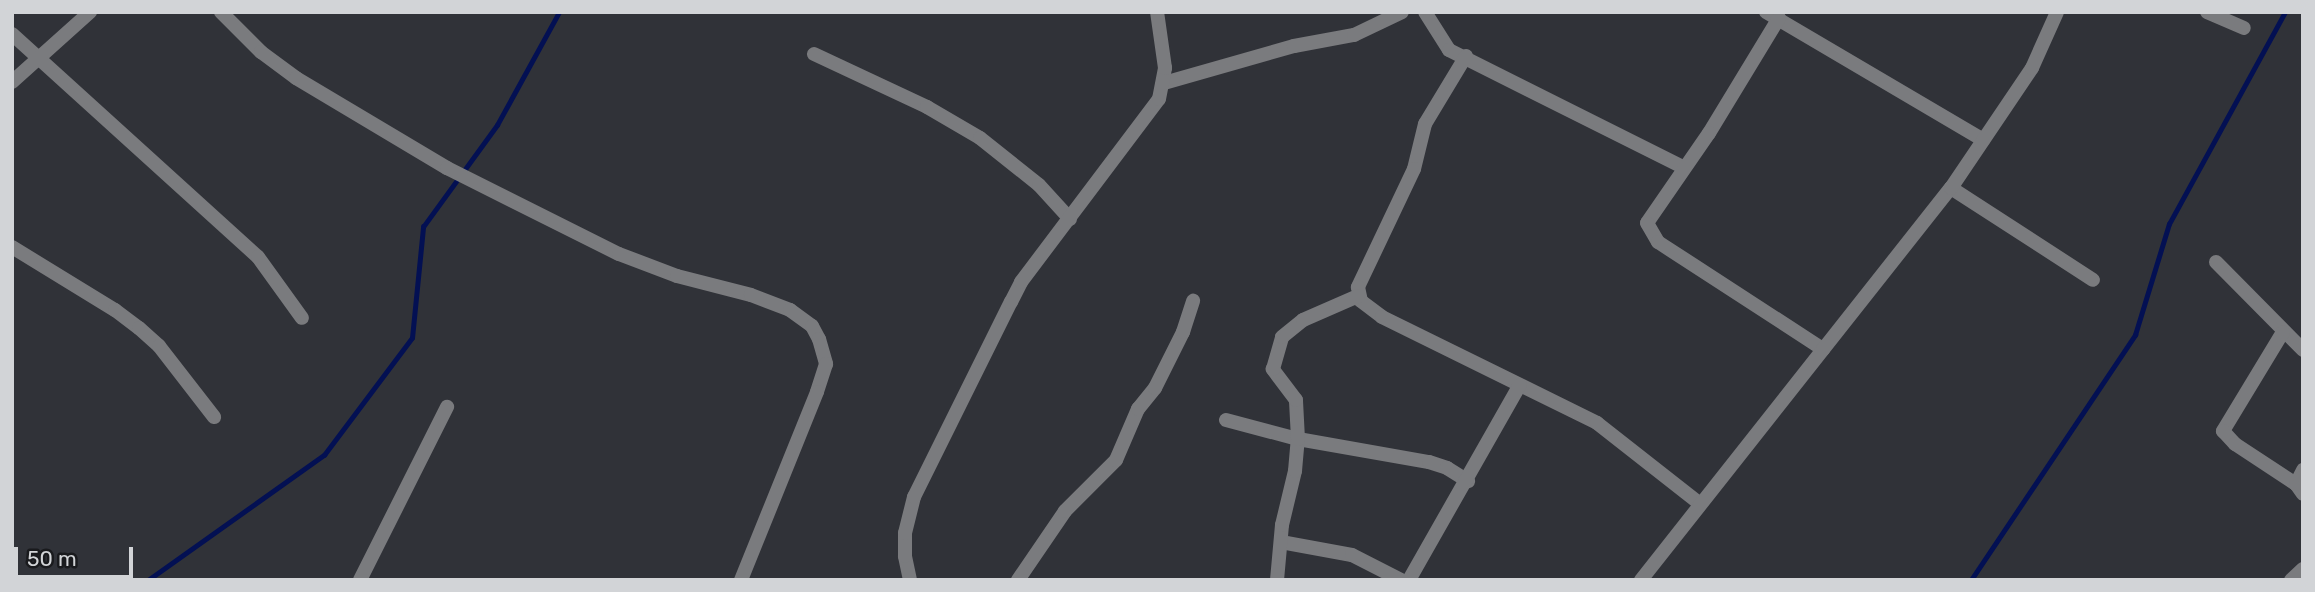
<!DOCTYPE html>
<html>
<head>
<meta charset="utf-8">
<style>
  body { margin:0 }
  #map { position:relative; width:2315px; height:592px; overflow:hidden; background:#303238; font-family:Rubik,sans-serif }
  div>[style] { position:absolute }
  .stream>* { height:4.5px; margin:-2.25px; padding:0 2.25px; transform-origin:2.25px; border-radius:2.25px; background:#031053 }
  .minor>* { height:14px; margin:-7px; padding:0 7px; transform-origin:7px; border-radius:7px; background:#7a7b7e }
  span { translate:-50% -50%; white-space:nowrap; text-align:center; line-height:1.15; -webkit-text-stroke:6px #191a1d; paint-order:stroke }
  .frame { position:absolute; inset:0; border:14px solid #d2d4d7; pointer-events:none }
  .scale { position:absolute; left:14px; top:547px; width:119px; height:32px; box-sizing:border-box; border:4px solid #d2d4d7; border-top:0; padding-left:9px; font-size:21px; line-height:24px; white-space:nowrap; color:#d2d4d7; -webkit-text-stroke:5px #191a1d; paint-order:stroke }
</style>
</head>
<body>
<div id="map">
  <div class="stream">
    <div style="left:148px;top:580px;width:216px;rotate:-35.4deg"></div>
    <div style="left:324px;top:455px;width:146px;rotate:-53.1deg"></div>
    <div style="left:412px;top:338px;width:112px;rotate:-84.3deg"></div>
    <div style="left:423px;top:227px;width:126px;rotate:-54deg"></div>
    <div style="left:497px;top:125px;width:129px;rotate:-61.2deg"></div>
    <div style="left:1971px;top:580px;width:295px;rotate:-56.2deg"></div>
    <div style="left:2135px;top:335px;width:116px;rotate:-73deg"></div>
    <div style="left:2169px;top:224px;width:242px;rotate:-61.3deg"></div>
  </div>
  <div class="minor">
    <div style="left:221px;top:12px;width:57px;rotate:45deg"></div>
    <div style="left:261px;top:52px;width:44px;rotate:36.6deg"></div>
    <div style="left:296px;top:78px;width:176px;rotate:30.8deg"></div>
    <div style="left:447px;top:168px;width:192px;rotate:26.6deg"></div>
    <div style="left:619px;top:254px;width:62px;rotate:20.8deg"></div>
    <div style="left:677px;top:276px;width:76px;rotate:14.4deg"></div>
    <div style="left:751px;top:295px;width:42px;rotate:21deg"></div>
    <div style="left:790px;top:310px;width:27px;rotate:36deg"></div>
    <div style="left:812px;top:326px;width:15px;rotate:62deg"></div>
    <div style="left:819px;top:339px;width:26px;rotate:74deg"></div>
    <div style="left:826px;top:364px;width:29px;rotate:108deg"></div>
    <div style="left:817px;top:392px;width:203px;rotate:112deg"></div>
    <div style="left:1425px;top:12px;width:45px;rotate:57.7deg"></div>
    <div style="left:1449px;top:50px;width:262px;rotate:26.6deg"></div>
    <div style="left:1766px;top:12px;width:252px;rotate:30.5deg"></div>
    <div style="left:2207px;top:12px;width:40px;rotate:23.4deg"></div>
    <div style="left:1779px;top:18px;width:135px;rotate:121.3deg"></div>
    <div style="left:1709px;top:133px;width:109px;rotate:124.6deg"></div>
    <div style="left:1647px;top:223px;width:22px;rotate:60deg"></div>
    <div style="left:1658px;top:242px;width:197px;rotate:33deg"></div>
    <div style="left:12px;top:34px;width:332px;rotate:42.2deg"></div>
    <div style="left:258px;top:257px;width:75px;rotate:54.2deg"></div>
    <div style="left:814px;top:54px;width:125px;rotate:25.1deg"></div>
    <div style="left:927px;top:107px;width:61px;rotate:30.3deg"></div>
    <div style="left:980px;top:138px;width:75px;rotate:38.5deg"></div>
    <div style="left:1039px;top:185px;width:46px;rotate:47.6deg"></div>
    <div style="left:1466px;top:56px;width:79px;rotate:121.1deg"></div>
    <div style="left:1425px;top:124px;width:46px;rotate:103.7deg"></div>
    <div style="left:1414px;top:169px;width:131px;rotate:115.4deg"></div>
    <div style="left:1358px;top:287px;width:14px;rotate:78deg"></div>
    <div style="left:1361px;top:301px;width:26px;rotate:37deg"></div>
    <div style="left:1382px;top:317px;width:240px;rotate:26.2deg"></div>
    <div style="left:1597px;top:423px;width:130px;rotate:38.1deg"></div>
    <div style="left:12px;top:82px;width:105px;rotate:-41.9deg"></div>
    <div style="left:1164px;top:83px;width:135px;rotate:-15.9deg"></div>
    <div style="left:1294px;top:46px;width:61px;rotate:-10.4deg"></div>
    <div style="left:1354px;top:35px;width:53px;rotate:-25.6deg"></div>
    <div style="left:1951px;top:188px;width:169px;rotate:32.9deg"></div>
    <div style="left:12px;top:247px;width:121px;rotate:31.5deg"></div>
    <div style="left:115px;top:310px;width:30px;rotate:37deg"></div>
    <div style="left:139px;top:328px;width:27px;rotate:42deg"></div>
    <div style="left:159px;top:346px;width:90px;rotate:52.2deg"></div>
    <div style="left:2216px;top:262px;width:124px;rotate:45.3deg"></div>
    <div style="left:2283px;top:332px;width:116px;rotate:121.2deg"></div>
    <div style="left:2223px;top:431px;width:18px;rotate:47deg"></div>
    <div style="left:2235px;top:444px;width:73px;rotate:33.3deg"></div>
    <div style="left:2296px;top:484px;width:12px;rotate:55deg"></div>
    <div style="left:1226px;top:420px;width:74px;rotate:14.8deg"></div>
    <div style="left:1298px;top:439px;width:133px;rotate:10deg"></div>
    <div style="left:1429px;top:462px;width:19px;rotate:18deg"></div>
    <div style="left:1447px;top:468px;width:25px;rotate:32deg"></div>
    <div style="left:2296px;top:484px;width:16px;rotate:-63deg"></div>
    <div style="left:1281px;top:542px;width:72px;rotate:10.4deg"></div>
    <div style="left:1352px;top:555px;width:55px;rotate:27deg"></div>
    <div style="left:360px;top:580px;width:194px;rotate:-63.3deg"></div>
    <div style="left:910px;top:580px;width:25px;rotate:-102deg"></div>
    <div style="left:905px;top:556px;width:23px;rotate:-90deg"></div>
    <div style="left:905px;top:533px;width:37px;rotate:-76deg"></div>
    <div style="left:914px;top:497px;width:218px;rotate:-63.6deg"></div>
    <div style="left:1011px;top:302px;width:22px;rotate:-63deg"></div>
    <div style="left:1021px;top:282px;width:229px;rotate:-53deg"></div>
    <div style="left:1159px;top:99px;width:32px;rotate:-79deg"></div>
    <div style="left:1165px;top:68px;width:57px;rotate:-98.1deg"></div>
    <div style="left:1018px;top:580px;width:83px;rotate:-55.7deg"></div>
    <div style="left:1065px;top:511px;width:72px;rotate:-45deg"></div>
    <div style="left:1116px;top:460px;width:56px;rotate:-66.7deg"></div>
    <div style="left:1138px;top:409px;width:27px;rotate:-51deg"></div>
    <div style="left:1155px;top:388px;width:63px;rotate:-63.4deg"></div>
    <div style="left:1183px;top:332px;width:33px;rotate:-72deg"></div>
    <div style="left:1277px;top:580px;width:55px;rotate:-84.8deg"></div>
    <div style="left:1282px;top:525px;width:56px;rotate:-76.5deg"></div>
    <div style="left:1295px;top:471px;width:32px;rotate:-85deg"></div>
    <div style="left:1298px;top:439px;width:39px;rotate:-93deg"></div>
    <div style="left:1296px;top:400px;width:39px;rotate:-127deg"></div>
    <div style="left:1273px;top:369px;width:33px;rotate:-74deg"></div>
    <div style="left:1282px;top:337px;width:27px;rotate:-39deg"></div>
    <div style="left:1303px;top:320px;width:60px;rotate:-23.6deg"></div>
    <div style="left:1409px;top:580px;width:224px;rotate:-60.4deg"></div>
    <div style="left:1641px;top:580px;width:500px;rotate:-51.7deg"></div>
    <div style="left:1951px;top:188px;width:145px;rotate:-56deg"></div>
    <div style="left:2032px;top:68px;width:61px;rotate:-65.9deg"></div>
    <div style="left:2291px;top:580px;width:16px;rotate:-43deg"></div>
  </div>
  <div class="frame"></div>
  <div class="scale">50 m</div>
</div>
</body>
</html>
